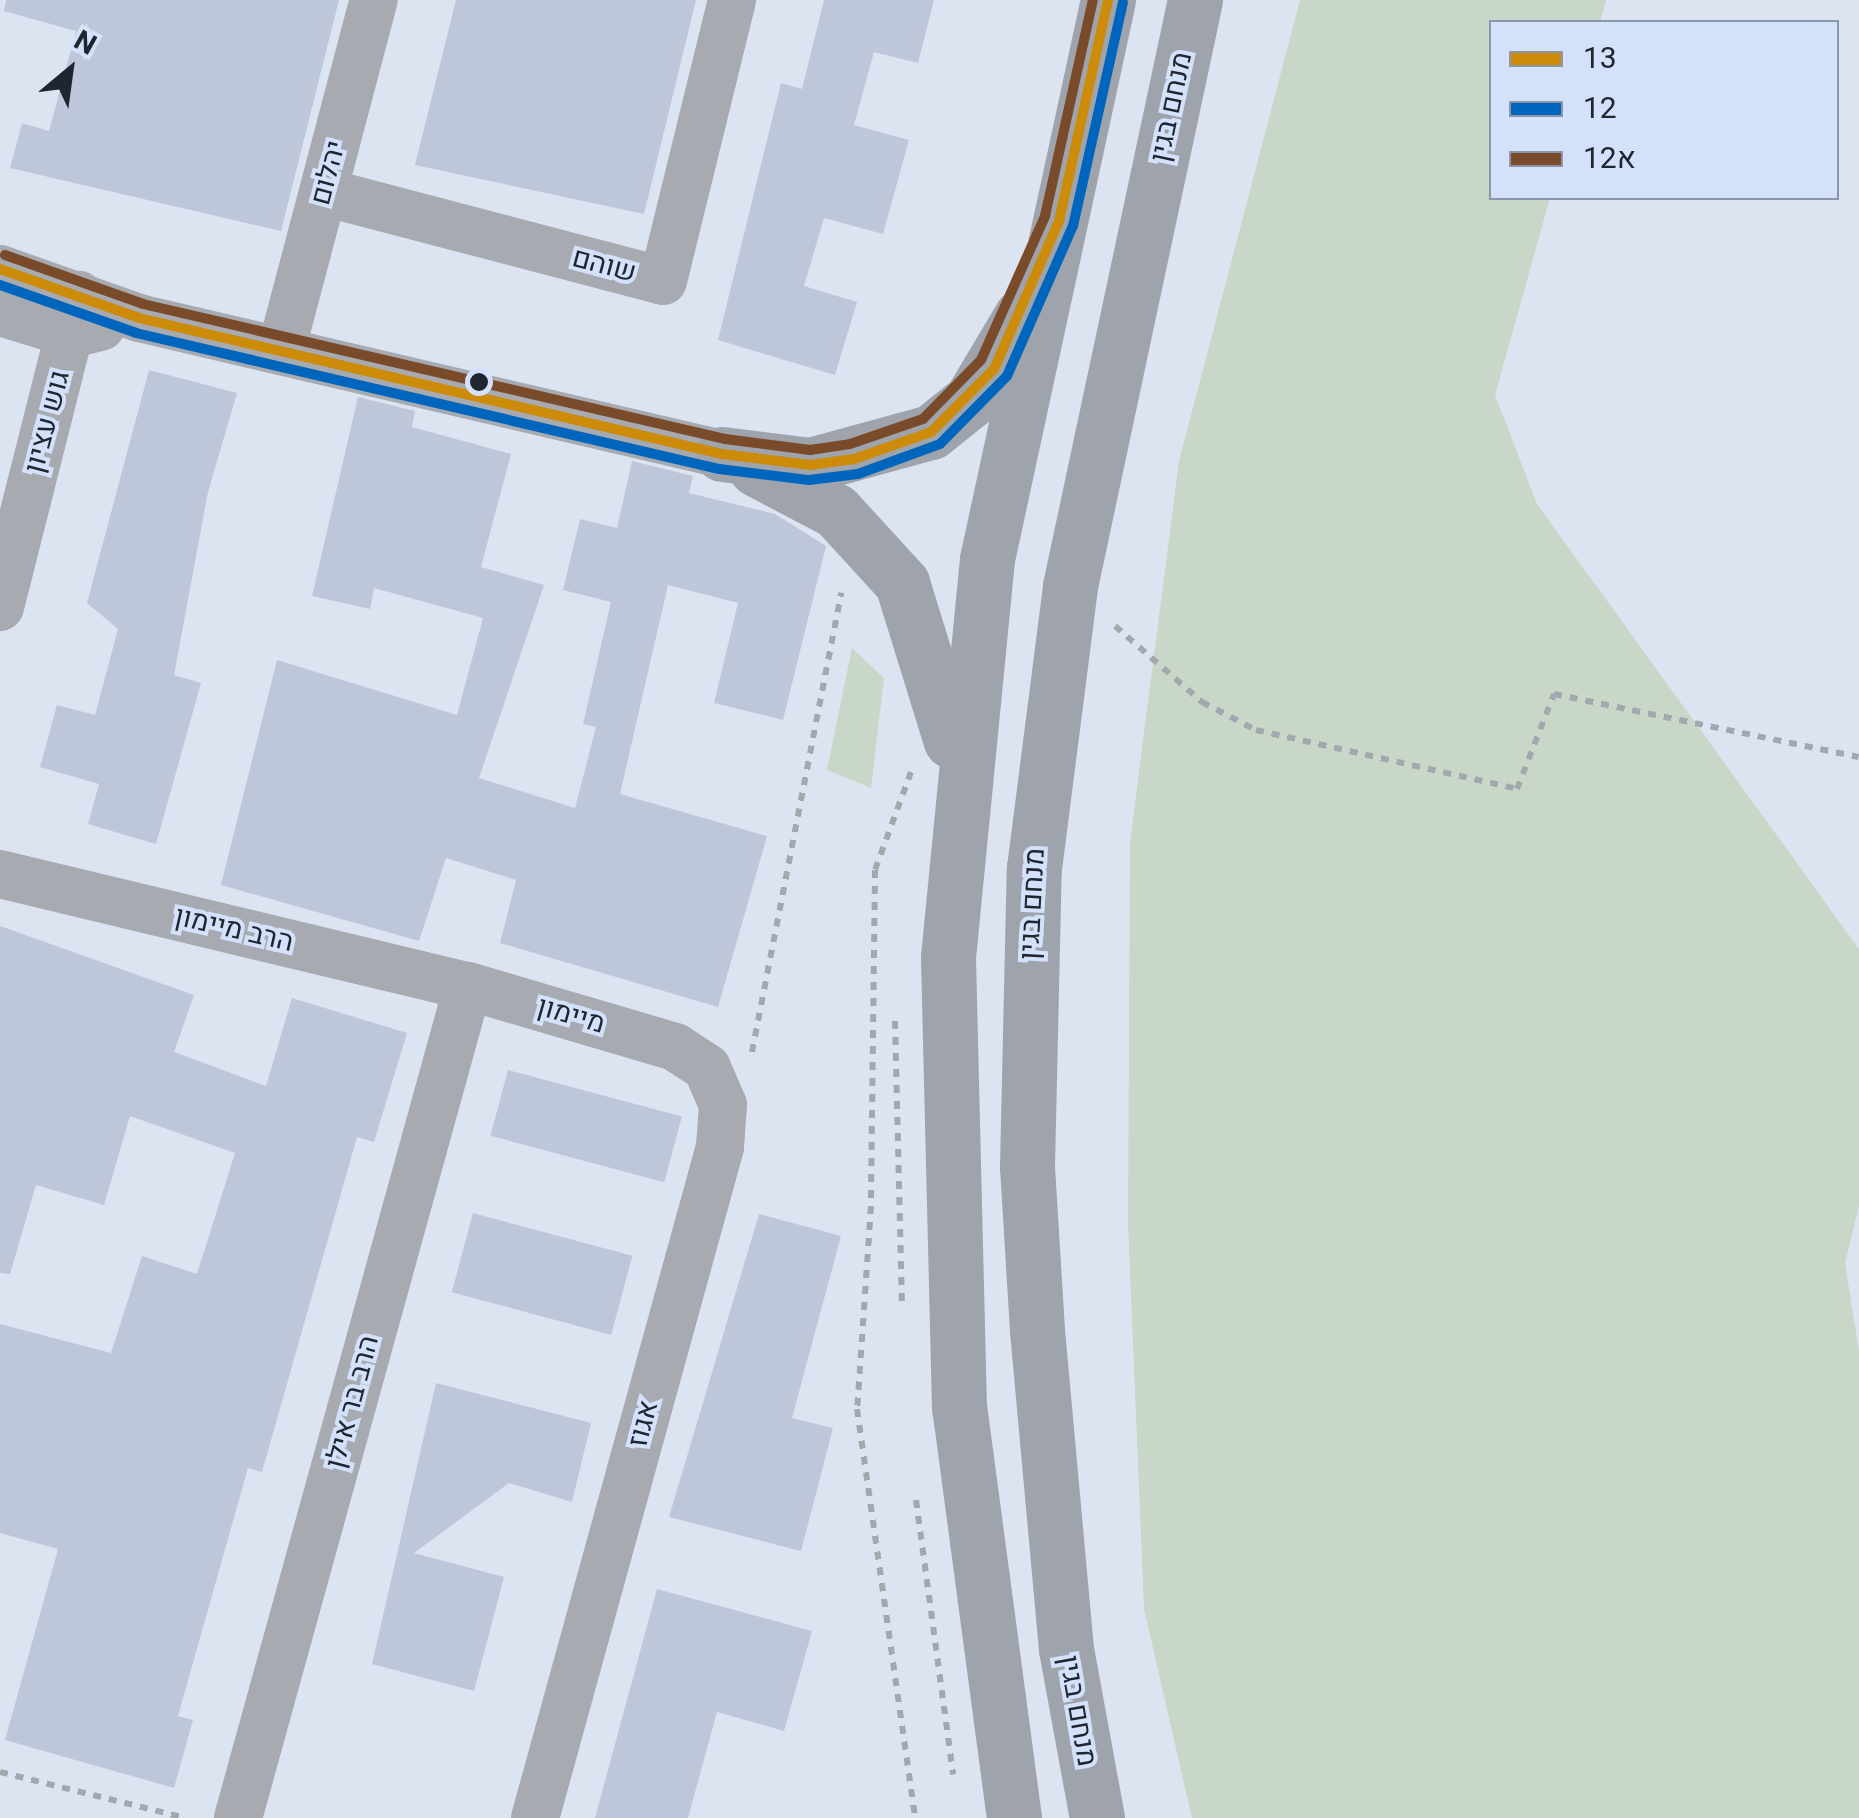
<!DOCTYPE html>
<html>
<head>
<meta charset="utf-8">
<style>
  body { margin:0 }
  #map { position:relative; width:1859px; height:1818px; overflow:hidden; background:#dce4f2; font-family:Georgia,Heebo,serif }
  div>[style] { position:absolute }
  .green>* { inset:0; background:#c8d7c7 }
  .building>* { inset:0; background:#bec7da; transform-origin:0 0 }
  .path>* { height:6px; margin-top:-3px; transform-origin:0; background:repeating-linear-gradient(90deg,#a4a8ae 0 8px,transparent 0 16px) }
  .minor>* { height:48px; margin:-24px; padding:0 24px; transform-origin:24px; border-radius:24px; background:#a7aab0 }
  .major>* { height:55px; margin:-27.5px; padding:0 27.5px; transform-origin:27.5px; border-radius:27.5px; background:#9fa3ac }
  .bus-1>* { height:10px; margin:-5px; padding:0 5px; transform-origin:5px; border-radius:5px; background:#cc8c0a }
  .bus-2>* { height:10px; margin:-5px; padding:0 5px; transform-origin:5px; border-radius:5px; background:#0065bd }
  .bus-3>* { height:10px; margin:-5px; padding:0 5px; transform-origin:5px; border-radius:5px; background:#7a4b2a }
  .dots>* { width:28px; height:28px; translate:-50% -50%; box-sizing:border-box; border:5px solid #d4e1fa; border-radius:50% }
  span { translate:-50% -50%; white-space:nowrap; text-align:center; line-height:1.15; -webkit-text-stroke:8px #d4e1fa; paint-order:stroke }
  .street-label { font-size:28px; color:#202631 }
  .legend { position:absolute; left:1489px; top:20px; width:350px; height:180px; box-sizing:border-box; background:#d4e1fa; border:2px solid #8c96aa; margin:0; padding:12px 18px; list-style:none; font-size:30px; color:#202631 }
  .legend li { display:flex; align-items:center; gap:20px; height:50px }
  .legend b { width:50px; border:2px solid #8c96aa }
  .north { position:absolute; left:20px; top:20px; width:100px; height:100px; -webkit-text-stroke:8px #d4e1fa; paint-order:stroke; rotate:29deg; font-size:28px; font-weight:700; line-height:40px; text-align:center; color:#202631 }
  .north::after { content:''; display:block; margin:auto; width:35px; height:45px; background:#202631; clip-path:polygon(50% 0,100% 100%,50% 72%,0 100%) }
</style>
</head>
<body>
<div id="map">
  <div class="green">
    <div style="clip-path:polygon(1300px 0,1606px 0,1600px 22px,1492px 22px,1492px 198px,1550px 198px,1495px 395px,1537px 504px,1859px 949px,1859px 1206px,1845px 1263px,1859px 1351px,1859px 1818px,1192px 1818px,1144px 1609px,1128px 1223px,1130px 842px,1179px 461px)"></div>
    <div style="clip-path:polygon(852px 648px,884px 678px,871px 788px,827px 770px)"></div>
  </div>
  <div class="building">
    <div style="clip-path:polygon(6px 0,339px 0,281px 231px,10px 168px,22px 123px,49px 131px,76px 31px,4px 11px)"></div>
    <div style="clip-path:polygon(456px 0,696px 0,644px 214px,415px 165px)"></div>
    <div style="clip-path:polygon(824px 0,934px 0,918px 63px,874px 52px,854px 125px,909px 140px,883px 234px,824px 218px,804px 286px,857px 302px,835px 375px,718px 340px,781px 83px,802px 89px)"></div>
    <div style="clip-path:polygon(149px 370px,237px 393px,208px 492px,174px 675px,201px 683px,156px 844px,88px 824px,99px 784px,40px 767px,57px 705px,95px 715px,118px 629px,87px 603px)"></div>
    <div style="clip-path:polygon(358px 397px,415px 411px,412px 427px,511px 454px,481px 567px,544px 585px,479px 778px,575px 808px,596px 727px,583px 724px,611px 602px,563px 590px,580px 519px,617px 528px,632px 461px,693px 476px,689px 493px,775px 514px,826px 546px,783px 720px,714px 703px,738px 603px,668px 585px,620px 794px,767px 836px,718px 1007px,500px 943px,516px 880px,446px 858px,419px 941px,221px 885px,277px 660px,457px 715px,483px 618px,374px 588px,370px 609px,312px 596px)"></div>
    <div style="clip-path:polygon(0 926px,194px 995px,174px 1052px,266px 1086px,292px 998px,407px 1033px,374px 1142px,357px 1137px,262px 1472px,248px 1468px,178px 1716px,193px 1720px,174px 1788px,5px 1740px,58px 1549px,0 1533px,0 1324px,111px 1353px,142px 1256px,197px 1274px,235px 1153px,130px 1116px,104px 1205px,36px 1185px,10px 1274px,0 1273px)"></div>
    <div style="left:508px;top:1070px;width:180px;height:68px;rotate:15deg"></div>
    <div style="left:473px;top:1213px;width:165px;height:82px;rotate:15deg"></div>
    <div style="clip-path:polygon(759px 1214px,841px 1236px,792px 1418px,833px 1428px,801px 1551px,669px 1517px)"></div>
    <div style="clip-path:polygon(436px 1383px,591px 1423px,572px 1502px,509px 1483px,414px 1553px,504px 1577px,474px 1691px,372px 1664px)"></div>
    <div style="clip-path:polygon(657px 1589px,812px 1631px,784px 1731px,717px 1712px,688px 1818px,595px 1818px)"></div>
  </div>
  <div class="path">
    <div style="left:1115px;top:626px;width:116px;rotate:41.1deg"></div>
    <div style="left:1202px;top:702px;width:61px;rotate:27.4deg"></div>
    <div style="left:1256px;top:730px;width:268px;rotate:12.7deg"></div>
    <div style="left:1517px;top:789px;width:102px;rotate:-68.7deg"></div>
    <div style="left:1554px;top:694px;width:311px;rotate:11.7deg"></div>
    <div style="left:911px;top:772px;width:104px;rotate:110.2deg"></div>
    <div style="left:875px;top:870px;width:336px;rotate:90.7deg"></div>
    <div style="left:871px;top:1206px;width:203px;rotate:93.9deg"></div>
    <div style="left:857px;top:1409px;width:413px;rotate:81.9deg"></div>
    <div style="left:895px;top:1021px;width:287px;rotate:88.6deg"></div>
    <div style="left:752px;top:1052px;width:468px;rotate:-79deg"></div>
    <div style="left:916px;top:1500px;width:277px;rotate:82.3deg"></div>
    <div style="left:0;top:1772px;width:192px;rotate:13.9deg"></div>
  </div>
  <div class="minor">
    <div style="left:324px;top:192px;width:350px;rotate:14.7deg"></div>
    <div style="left:663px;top:281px;width:289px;rotate:-76.2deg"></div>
    <div style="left:0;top:269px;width:147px;rotate:19.4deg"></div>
    <div style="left:139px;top:318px;width:599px;rotate:13.13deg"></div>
    <div style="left:0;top:312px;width:75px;rotate:17deg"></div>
    <div style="left:72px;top:334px;width:30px;rotate:-14deg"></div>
    <div style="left:282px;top:347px;width:359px;rotate:-75.2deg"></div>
    <div style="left:0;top:607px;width:322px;rotate:-75.8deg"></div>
    <div style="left:0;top:874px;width:481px;rotate:13.5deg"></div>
    <div style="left:468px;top:986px;width:216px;rotate:16.4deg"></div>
    <div style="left:675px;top:1047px;width:38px;rotate:33deg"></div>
    <div style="left:707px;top:1068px;width:40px;rotate:66.6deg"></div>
    <div style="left:723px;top:1105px;width:42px;rotate:94.1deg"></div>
    <div style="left:720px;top:1147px;width:696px;rotate:105.41deg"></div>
    <div style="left:238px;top:1818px;width:863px;rotate:-74.55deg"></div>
  </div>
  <div class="major">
    <div style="left:722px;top:454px;width:89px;rotate:7.1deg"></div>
    <div style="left:810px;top:465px;width:125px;rotate:-15.3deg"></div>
    <div style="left:931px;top:432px;width:51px;rotate:-38.7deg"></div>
    <div style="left:971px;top:400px;width:98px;rotate:-59.2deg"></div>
    <div style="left:756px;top:469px;width:90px;rotate:27.7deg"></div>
    <div style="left:836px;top:511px;width:98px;rotate:47.5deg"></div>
    <div style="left:902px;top:583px;width:165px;rotate:72.8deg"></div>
    <div style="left:1014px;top:1818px;width:414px;rotate:-97.6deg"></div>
    <div style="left:959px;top:1408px;width:451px;rotate:-91.4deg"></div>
    <div style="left:948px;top:957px;width:400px;rotate:-84.4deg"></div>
    <div style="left:987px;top:559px;width:572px;rotate:-77.79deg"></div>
    <div style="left:1097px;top:1818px;width:172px;rotate:-100.4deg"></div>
    <div style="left:1066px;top:1649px;width:320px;rotate:-95.2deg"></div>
    <div style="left:1037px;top:1330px;width:164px;rotate:-93.5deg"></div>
    <div style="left:1027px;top:1166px;width:298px;rotate:-88.7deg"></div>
    <div style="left:1034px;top:868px;width:284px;rotate:-82.7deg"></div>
    <div style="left:1070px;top:586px;width:599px;rotate:-77.96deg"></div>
  </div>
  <div class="bus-1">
    <div style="left:0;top:269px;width:147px;rotate:19.4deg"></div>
    <div style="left:139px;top:318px;width:599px;rotate:13.13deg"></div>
    <div style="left:722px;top:454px;width:89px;rotate:7.1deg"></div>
    <div style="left:810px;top:465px;width:44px;rotate:-7.8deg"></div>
    <div style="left:854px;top:459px;width:82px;rotate:-19.3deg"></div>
    <div style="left:931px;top:432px;width:89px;rotate:-45deg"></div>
    <div style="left:994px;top:369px;width:162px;rotate:-66.3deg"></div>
    <div style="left:1059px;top:221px;width:226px;rotate:-77.5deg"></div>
  </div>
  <div class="bus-2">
    <div style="left:0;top:285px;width:144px;rotate:19.4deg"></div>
    <div style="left:136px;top:333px;width:599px;rotate:13.13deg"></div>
    <div style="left:719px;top:469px;width:91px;rotate:7deg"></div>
    <div style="left:809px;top:480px;width:49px;rotate:-7deg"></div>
    <div style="left:858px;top:474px;width:87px;rotate:-20.1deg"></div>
    <div style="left:940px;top:444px;width:95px;rotate:-45.4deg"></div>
    <div style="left:1007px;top:376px;width:164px;rotate:-66.3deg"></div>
    <div style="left:1073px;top:226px;width:229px;rotate:-77.4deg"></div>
  </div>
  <div class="bus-3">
    <div style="left:5px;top:255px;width:146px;rotate:19.5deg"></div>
    <div style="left:143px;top:304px;width:597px;rotate:13.06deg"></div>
    <div style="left:725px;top:439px;width:86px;rotate:7.4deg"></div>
    <div style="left:810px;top:450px;width:40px;rotate:-8.5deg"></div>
    <div style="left:850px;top:444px;width:77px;rotate:-18.9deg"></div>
    <div style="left:923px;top:419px;width:83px;rotate:-45.5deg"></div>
    <div style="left:981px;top:360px;width:158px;rotate:-66deg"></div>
    <div style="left:1045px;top:216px;width:221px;rotate:-77.5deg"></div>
  </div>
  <div class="dots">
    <div style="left:479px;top:382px;background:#202631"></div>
  </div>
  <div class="street-label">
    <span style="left:1172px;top:107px;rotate:-78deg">מנחם בגין</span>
    <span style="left:329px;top:173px;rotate:-75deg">יהלום</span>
    <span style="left:604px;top:266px;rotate:15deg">שוהם</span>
    <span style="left:48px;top:422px;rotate:-75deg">גוש עציון</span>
    <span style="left:1033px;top:904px;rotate:-87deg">מנחם בגין</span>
    <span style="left:234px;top:930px;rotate:13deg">הרב מיימון</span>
    <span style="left:571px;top:1016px;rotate:16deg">מיימון</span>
    <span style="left:353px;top:1402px;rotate:-75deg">הרב בר אילן</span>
    <span style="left:644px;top:1424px;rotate:-75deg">אגוז</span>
    <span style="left:1077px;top:1711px;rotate:80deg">מנחם בגין</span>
  </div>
  <ul class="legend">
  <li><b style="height:12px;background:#cc8c0a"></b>13</li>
  <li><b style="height:12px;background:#0065bd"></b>12</li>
  <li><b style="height:12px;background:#7a4b2a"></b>12א</li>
  </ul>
  <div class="north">N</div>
</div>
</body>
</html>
